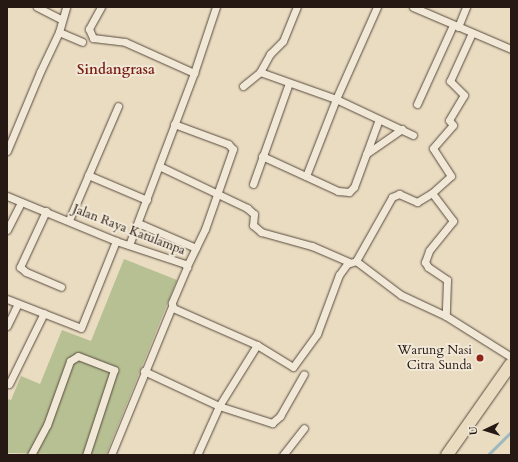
<!DOCTYPE html>
<html>
<head>
<meta charset="utf-8">
<style>
  body { margin:0 }
  #map { position:relative; width:518px; height:462px; overflow:hidden; background:#eadcc1; font-family:Cardo,serif }
  div>[style] { position:absolute }
  .green>* { inset:0; background:#b7c093 }
  .stream>* { height:2.5px; margin:-1.25px; padding:0 1.25px; transform-origin:1.25px; border-radius:1.25px; background:#9eb8bf }
  .roads { filter:drop-shadow(0 0 1px #574a3e) drop-shadow(0 0 1px #574a3e) }
  .street>* { height:7px; margin:-3.5px; padding:0 3.5px; transform-origin:3.5px; border-radius:3.5px; background:#f1e8d7 }
  .highway>* { height:12px; margin:-6px; padding:0 6px; transform-origin:6px; border-radius:6px; background:#eadcc1 }
  .dots>* { width:11px; height:11px; translate:-50% -50%; box-sizing:border-box; border:2px solid #f1e8d7; border-radius:50% }
  span { translate:-50% -50%; white-space:nowrap; text-align:center; line-height:1.15; -webkit-text-stroke:4px #f1e8d7; paint-order:stroke }
  .street-label { font-size:13px; color:#261913 }
  .poi-label { font-size:13px; color:#261913 }
  .right { translate:-100% -50%; text-align:right }
  .neighbourhood-label { font-size:14px; color:#7a1f14; font-weight:700 }
  .frame { position:absolute; inset:0; border:8px solid #261913; pointer-events:none }
  .north { position:absolute; left:466px; top:410px; width:40px; height:40px; -webkit-text-stroke:3px #f1e8d7; paint-order:stroke; rotate:266deg; font-size:11px; font-weight:700; line-height:16px; text-align:center; color:#261913 }
  .north::after { content:''; display:block; margin:auto; width:14px; height:18px; background:#261913; clip-path:polygon(50% 0,100% 100%,50% 72%,0 100%) }
</style>
</head>
<body>
<div id="map">
  <div class="green">
    <div style="clip-path:polygon(124px 259px,177px 280px,106px 455px,7px 453px,7px 399px,11px 400px,21px 376px,40px 384px,62px 330px,91px 341px)"></div>
  </div>
  <div class="stream">
    <div style="left:488px;top:455px;width:33px;rotate:-45deg"></div>
  </div>
  <div class="roads">
    <div class="street">
      <div style="left:37px;top:7px;width:28px;rotate:27deg"></div>
      <div style="left:101px;top:7px;width:25px;rotate:119deg"></div>
      <div style="left:89px;top:29px;width:10px;rotate:66deg"></div>
      <div style="left:93px;top:38px;width:32px;rotate:7deg"></div>
      <div style="left:125px;top:42px;width:76px;rotate:24.2deg"></div>
      <div style="left:413px;top:7px;width:107px;rotate:23.2deg"></div>
      <div style="left:458px;top:27px;width:22px;rotate:-68deg"></div>
      <div style="left:59px;top:32px;width:25px;rotate:23deg"></div>
      <div style="left:260px;top:72px;width:81px;rotate:19.6deg"></div>
      <div style="left:336px;top:99px;width:85px;rotate:25.1deg"></div>
      <div style="left:243px;top:86px;width:22px;rotate:-39deg"></div>
      <div style="left:260px;top:72px;width:21px;rotate:-61deg"></div>
      <div style="left:270px;top:54px;width:18px;rotate:-45deg"></div>
      <div style="left:283px;top:41px;width:37px;rotate:-68deg"></div>
      <div style="left:417px;top:104px;width:87px;rotate:-65.5deg"></div>
      <div style="left:174px;top:124px;width:58px;rotate:20.3deg"></div>
      <div style="left:228px;top:144px;width:7px;rotate:45deg"></div>
      <div style="left:233px;top:149px;width:85px;rotate:109.3deg"></div>
      <div style="left:205px;top:229px;width:41px;rotate:115.9deg"></div>
      <div style="left:7px;top:151px;width:86px;rotate:-67.3deg"></div>
      <div style="left:40px;top:72px;width:44px;rotate:-64.6deg"></div>
      <div style="left:59px;top:32px;width:26px;rotate:-74deg"></div>
      <div style="left:366px;top:154px;width:44px;rotate:-34.8deg"></div>
      <div style="left:262px;top:156px;width:84px;rotate:24.7deg"></div>
      <div style="left:338px;top:191px;width:11px;rotate:5deg"></div>
      <div style="left:349px;top:192px;width:7px;rotate:-45deg"></div>
      <div style="left:354px;top:187px;width:72px;rotate:-69.8deg"></div>
      <div style="left:159px;top:166px;width:98px;rotate:25.5deg"></div>
      <div style="left:247px;top:208px;width:9px;rotate:41deg"></div>
      <div style="left:254px;top:214px;width:11px;rotate:95deg"></div>
      <div style="left:253px;top:225px;width:11px;rotate:41deg"></div>
      <div style="left:261px;top:232px;width:53px;rotate:15.4deg"></div>
      <div style="left:312px;top:246px;width:40px;rotate:23.4deg"></div>
      <div style="left:88px;top:175px;width:64px;rotate:23deg"></div>
      <div style="left:306px;top:176px;width:83px;rotate:-68.7deg"></div>
      <div style="left:336px;top:99px;width:101px;rotate:-66deg"></div>
      <div style="left:253px;top:184px;width:107px;rotate:-70.4deg"></div>
      <div style="left:432px;top:193px;width:25px;rotate:-42deg"></div>
      <div style="left:451px;top:176px;width:33px;rotate:-123deg"></div>
      <div style="left:433px;top:148px;width:30px;rotate:-49deg"></div>
      <div style="left:453px;top:125px;width:6px;rotate:-129deg"></div>
      <div style="left:449px;top:120px;width:29px;rotate:-59deg"></div>
      <div style="left:464px;top:95px;width:20px;rotate:-135deg"></div>
      <div style="left:450px;top:81px;width:53px;rotate:-65.4deg"></div>
      <div style="left:7px;top:196px;width:118px;rotate:22.4deg"></div>
      <div style="left:116px;top:241px;width:73px;rotate:18.4deg"></div>
      <div style="left:185px;top:264px;width:4px;rotate:56deg"></div>
      <div style="left:187px;top:267px;width:39px;rotate:113deg"></div>
      <div style="left:172px;top:303px;width:5px;rotate:79deg"></div>
      <div style="left:173px;top:308px;width:92px;rotate:23.8deg"></div>
      <div style="left:257px;top:345px;width:42px;rotate:31.4deg"></div>
      <div style="left:293px;top:367px;width:41px;rotate:-54deg"></div>
      <div style="left:317px;top:334px;width:63px;rotate:-69.6deg"></div>
      <div style="left:339px;top:275px;width:14px;rotate:-54deg"></div>
      <div style="left:347px;top:264px;width:9px;rotate:-18deg"></div>
      <div style="left:356px;top:261px;width:56px;rotate:37.1deg"></div>
      <div style="left:401px;top:295px;width:50px;rotate:25deg"></div>
      <div style="left:446px;top:316px;width:77px;rotate:32.2deg"></div>
      <div style="left:46px;top:211px;width:62px;rotate:114.9deg"></div>
      <div style="left:20px;top:267px;width:8px;rotate:40deg"></div>
      <div style="left:26px;top:272px;width:38px;rotate:23deg"></div>
      <div style="left:69px;top:220px;width:124px;rotate:-66.7deg"></div>
      <div style="left:138px;top:223px;width:63px;rotate:23.3deg"></div>
      <div style="left:7px;top:230px;width:31px;rotate:-63deg"></div>
      <div style="left:129px;top:245px;width:184px;rotate:-69.3deg"></div>
      <div style="left:194px;top:73px;width:70px;rotate:-71.6deg"></div>
      <div style="left:356px;top:261px;width:73px;rotate:-60.6deg"></div>
      <div style="left:392px;top:197px;width:8px;rotate:-23deg"></div>
      <div style="left:399px;top:194px;width:20px;rotate:24deg"></div>
      <div style="left:417px;top:202px;width:17px;rotate:-31deg"></div>
      <div style="left:432px;top:193px;width:35px;rotate:53deg"></div>
      <div style="left:453px;top:221px;width:38px;rotate:129deg"></div>
      <div style="left:429px;top:251px;width:12px;rotate:110deg"></div>
      <div style="left:425px;top:262px;width:6px;rotate:59deg"></div>
      <div style="left:428px;top:267px;width:23px;rotate:34deg"></div>
      <div style="left:447px;top:280px;width:36px;rotate:92deg"></div>
      <div style="left:7px;top:299px;width:79px;rotate:21.4deg"></div>
      <div style="left:81px;top:328px;width:94px;rotate:-68.1deg"></div>
      <div style="left:7px;top:326px;width:25px;rotate:-64deg"></div>
      <div style="left:144px;top:371px;width:83px;rotate:25deg"></div>
      <div style="left:219px;top:406px;width:56px;rotate:17.8deg"></div>
      <div style="left:272px;top:423px;width:11px;rotate:-41deg"></div>
      <div style="left:280px;top:416px;width:48px;rotate:-60.3deg"></div>
      <div style="left:9px;top:384px;width:79px;rotate:-63.8deg"></div>
      <div style="left:31px;top:455px;width:34px;rotate:-62deg"></div>
      <div style="left:47px;top:425px;width:68px;rotate:-70.2deg"></div>
      <div style="left:70px;top:361px;width:9px;rotate:-32deg"></div>
      <div style="left:78px;top:356px;width:39px;rotate:21deg"></div>
      <div style="left:114px;top:370px;width:89px;rotate:108.2deg"></div>
      <div style="left:111px;top:455px;width:161px;rotate:-67.7deg"></div>
      <div style="left:197px;top:455px;width:54px;rotate:-65.8deg"></div>
      <div style="left:219px;top:406px;width:72px;rotate:-58.1deg"></div>
      <div style="left:283px;top:455px;width:34px;rotate:-52deg"></div>
    </div>
    <div class="highway">
      <div style="left:447px;top:455px;width:111px;rotate:-54.9deg"></div>
    </div>
  </div>
  <div class="dots">
    <div style="left:480px;top:358px;background:#8f2418"></div>
  </div>
  <div class="street-label">
    <span style="left:129px;top:230px;rotate:21deg">Jalan Raya Katulampa</span>
  </div>
  <div class="poi-label">
    <span class="right" style="left:472px;top:358px">Warung Nasi<br>Citra Sunda</span>
  </div>
  <div class="neighbourhood-label">
    <span style="left:116px;top:70px">Sindangrasa</span>
  </div>
  <div class="frame"></div>
  <div class="north">U</div>
</div>
</body>
</html>
